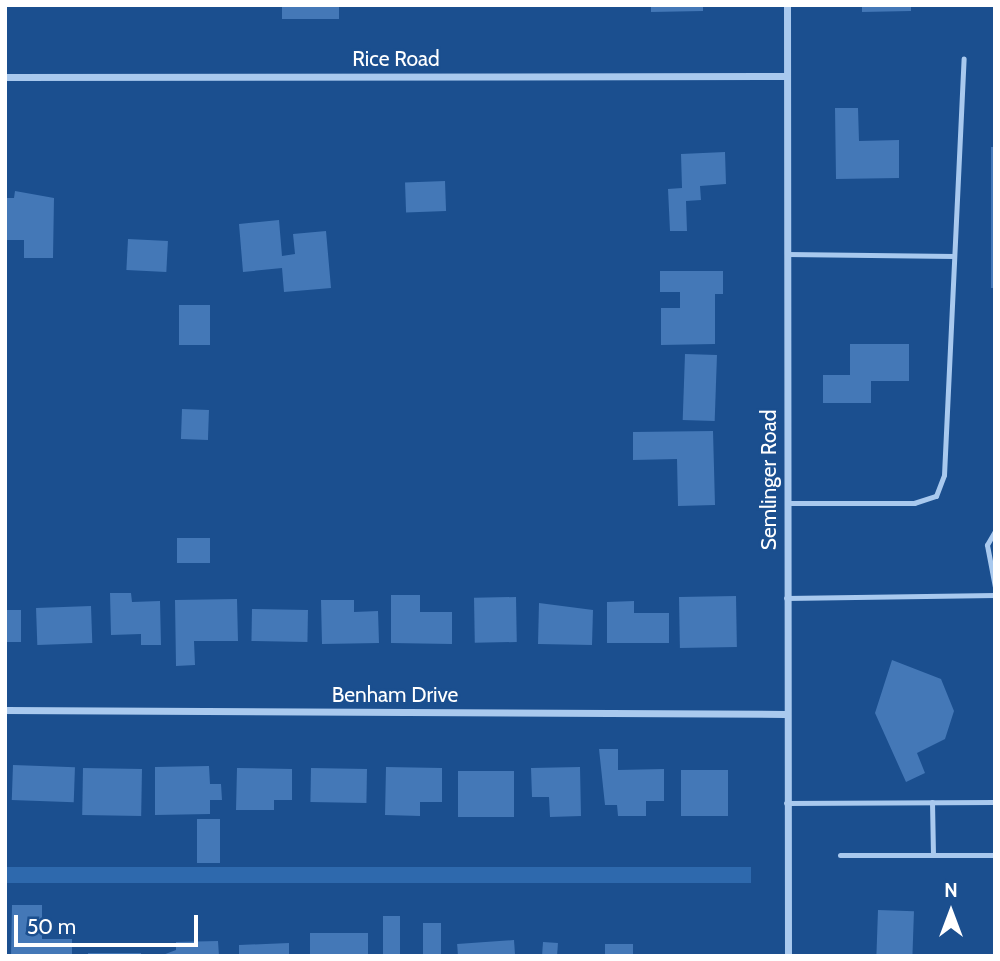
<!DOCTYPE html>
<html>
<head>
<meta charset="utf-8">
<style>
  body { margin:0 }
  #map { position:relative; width:1000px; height:961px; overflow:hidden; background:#1b4f8f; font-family:Cabin,sans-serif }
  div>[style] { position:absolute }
  .green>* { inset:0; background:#2e69ad; transform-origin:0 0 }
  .building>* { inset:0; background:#4478b7; transform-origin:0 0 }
  .lane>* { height:5px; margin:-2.5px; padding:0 2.5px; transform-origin:2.5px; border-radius:2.5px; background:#a9c9ee }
  .street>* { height:7px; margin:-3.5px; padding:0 3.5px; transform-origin:3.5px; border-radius:3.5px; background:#a9c9ee }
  span { translate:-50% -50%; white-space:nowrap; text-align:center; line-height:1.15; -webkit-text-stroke:5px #1b4f8f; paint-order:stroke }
  .street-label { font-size:21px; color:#fff }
  .frame { position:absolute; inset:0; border:7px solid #fff; pointer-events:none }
  .north { position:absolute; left:916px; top:877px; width:70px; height:70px; -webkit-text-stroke:5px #1b4f8f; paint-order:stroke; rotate:0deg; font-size:19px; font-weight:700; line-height:28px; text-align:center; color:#fff }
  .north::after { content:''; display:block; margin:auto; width:24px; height:32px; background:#fff; clip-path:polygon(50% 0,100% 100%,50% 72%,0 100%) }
  .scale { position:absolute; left:14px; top:915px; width:184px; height:32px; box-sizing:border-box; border:4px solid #fff; border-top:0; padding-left:9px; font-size:21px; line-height:24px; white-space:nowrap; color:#fff; -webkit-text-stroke:5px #1b4f8f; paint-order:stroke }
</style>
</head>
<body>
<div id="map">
  <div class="green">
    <div style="left:5px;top:867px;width:746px;height:16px"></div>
  </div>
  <div class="building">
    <div style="left:282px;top:5px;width:57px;height:14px"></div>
    <div style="clip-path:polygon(651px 5px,703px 5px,703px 11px,651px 12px)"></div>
    <div style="clip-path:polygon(862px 5px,911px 5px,911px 11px,862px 12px)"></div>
    <div style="clip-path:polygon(835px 108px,858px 108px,859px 141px,899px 140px,899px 178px,836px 179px)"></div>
    <div style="left:991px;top:147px;width:4px;height:141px"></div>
    <div style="clip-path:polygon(725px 152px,726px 184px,700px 186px,701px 200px,686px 201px,687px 231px,670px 231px,668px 189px,682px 188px,681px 154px)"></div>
    <div style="left:445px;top:181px;width:30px;height:40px;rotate:88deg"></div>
    <div style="clip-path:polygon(15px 191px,54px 198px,53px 258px,24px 258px,24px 240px,5px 240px,5px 198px,14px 198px)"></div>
    <div style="clip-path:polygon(279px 220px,282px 256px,295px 254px,293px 234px,326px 231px,331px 288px,284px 292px,282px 268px,243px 272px,239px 224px)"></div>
    <div style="left:128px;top:239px;width:40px;height:31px;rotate:3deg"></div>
    <div style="clip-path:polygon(660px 271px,723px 271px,723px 294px,715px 294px,715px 344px,661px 345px,661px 308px,680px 308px,680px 292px,660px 292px)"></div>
    <div style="left:179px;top:305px;width:31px;height:40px"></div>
    <div style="clip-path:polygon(850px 344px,909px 344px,909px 381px,871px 381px,871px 403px,823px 403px,823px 375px,850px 375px)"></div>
    <div style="left:685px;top:354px;width:32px;height:66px;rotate:2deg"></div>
    <div style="left:182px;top:409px;width:27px;height:30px;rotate:2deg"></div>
    <div style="clip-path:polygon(713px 431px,715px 505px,678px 506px,677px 459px,633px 460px,633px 432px)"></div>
    <div style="left:177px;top:538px;width:33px;height:25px"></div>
    <div style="clip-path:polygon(110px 593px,131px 593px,132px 602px,160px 601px,161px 645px,141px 645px,141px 634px,111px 635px)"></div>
    <div style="clip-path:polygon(391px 595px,420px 595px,420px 612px,452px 612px,452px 644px,391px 643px)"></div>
    <div style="left:736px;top:596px;width:51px;height:57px;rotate:89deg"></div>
    <div style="left:516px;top:597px;width:45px;height:42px;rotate:89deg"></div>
    <div style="clip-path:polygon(237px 599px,238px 641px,194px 641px,195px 665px,176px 666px,175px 600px)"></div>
    <div style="clip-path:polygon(321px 600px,354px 600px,354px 612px,378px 611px,379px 643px,322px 644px)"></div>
    <div style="clip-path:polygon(634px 601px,634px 613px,669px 613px,669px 643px,607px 643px,607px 602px)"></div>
    <div style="clip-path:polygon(539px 603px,593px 610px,592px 645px,538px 644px)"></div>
    <div style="left:91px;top:606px;width:37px;height:55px;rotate:88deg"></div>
    <div style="left:252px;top:609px;width:56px;height:32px;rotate:1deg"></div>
    <div style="left:5px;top:610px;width:16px;height:32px"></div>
    <div style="clip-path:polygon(892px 660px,941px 679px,954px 711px,945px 739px,917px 753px,925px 773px,906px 782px,875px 713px)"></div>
    <div style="clip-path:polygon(599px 749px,618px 749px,618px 770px,664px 769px,664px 801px,646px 801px,646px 816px,618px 816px,617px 805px,605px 805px)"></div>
    <div style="left:13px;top:765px;width:62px;height:35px;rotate:2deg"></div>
    <div style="clip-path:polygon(209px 766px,210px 784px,221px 784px,222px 800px,210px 800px,210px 814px,155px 815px,155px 767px)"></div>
    <div style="clip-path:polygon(386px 767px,442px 768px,442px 802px,420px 802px,420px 816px,385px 815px)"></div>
    <div style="clip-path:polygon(580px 767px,581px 816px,550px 817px,549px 797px,532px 797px,531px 768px)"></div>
    <div style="left:83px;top:768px;width:59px;height:47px;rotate:1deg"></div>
    <div style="clip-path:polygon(237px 768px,292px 769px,292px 800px,274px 800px,274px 810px,236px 810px)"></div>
    <div style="left:311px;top:768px;width:56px;height:34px;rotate:1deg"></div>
    <div style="left:728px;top:770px;width:46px;height:47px;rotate:90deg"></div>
    <div style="left:458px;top:771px;width:56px;height:46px"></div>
    <div style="left:197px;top:819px;width:23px;height:44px"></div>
    <div style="clip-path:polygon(12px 905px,42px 905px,42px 939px,72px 939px,72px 956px,11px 956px)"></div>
    <div style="left:878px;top:910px;width:36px;height:46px;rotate:2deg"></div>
    <div style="left:383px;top:916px;width:17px;height:40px"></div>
    <div style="left:423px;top:923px;width:18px;height:33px"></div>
    <div style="left:310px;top:933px;width:58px;height:23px"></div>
    <div style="left:514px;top:940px;width:16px;height:57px;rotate:86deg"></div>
    <div style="clip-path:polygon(218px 941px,219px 956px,160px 956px,176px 950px,176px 942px)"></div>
    <div style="left:543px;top:942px;width:15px;height:14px;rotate:4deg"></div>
    <div style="clip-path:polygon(289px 943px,289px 956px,239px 956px,239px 945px)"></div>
    <div style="left:633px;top:944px;width:12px;height:28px;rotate:90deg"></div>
    <div style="left:88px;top:953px;width:53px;height:3px"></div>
  </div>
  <div class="lane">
    <div style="left:787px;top:254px;width:167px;rotate:0.7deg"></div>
    <div style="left:787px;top:503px;width:127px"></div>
    <div style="left:914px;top:503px;width:23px;rotate:-18deg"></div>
    <div style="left:936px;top:496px;width:22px;rotate:-69deg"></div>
    <div style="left:944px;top:475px;width:417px;rotate:-87.3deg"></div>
    <div style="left:995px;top:531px;width:16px;rotate:120deg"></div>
    <div style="left:987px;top:545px;width:43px;rotate:79.2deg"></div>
    <div style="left:786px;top:598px;width:209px;rotate:-0.8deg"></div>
    <div style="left:932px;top:802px;width:53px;rotate:88.9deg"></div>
    <div style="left:933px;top:855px;width:62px"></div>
    <div style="left:786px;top:803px;width:209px;rotate:-0.3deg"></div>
    <div style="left:840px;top:855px;width:93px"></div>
  </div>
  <div class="street">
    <div style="left:787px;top:5px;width:951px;rotate:89.94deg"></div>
    <div style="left:5px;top:77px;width:782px;rotate:-0.07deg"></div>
    <div style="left:5px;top:710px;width:780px;rotate:0.29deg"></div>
  </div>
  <div class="street-label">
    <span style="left:396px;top:59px">Rice Road</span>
    <span style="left:769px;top:480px;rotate:-90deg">Semlinger Road</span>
    <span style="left:395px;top:695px">Benham Drive</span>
  </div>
  <div class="frame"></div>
  <div class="north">N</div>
  <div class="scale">50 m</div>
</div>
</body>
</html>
